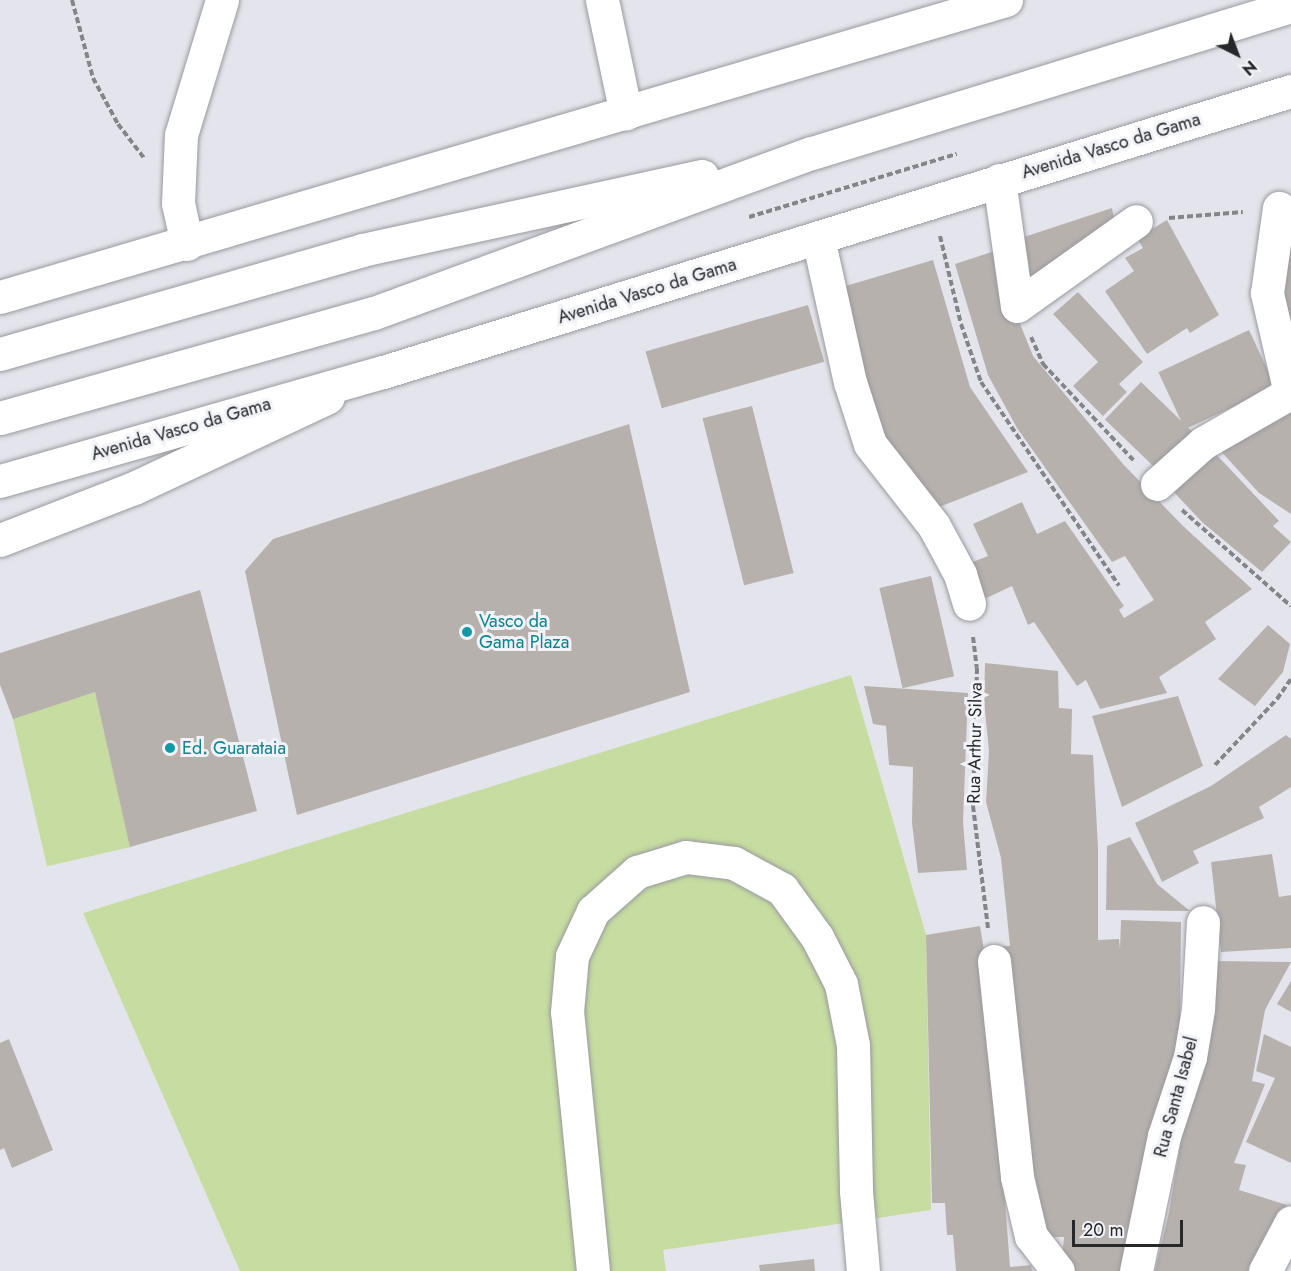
<!DOCTYPE html>
<html>
<head>
<meta charset="utf-8">
<style>
  body { margin:0 }
  #map { position:relative; width:1291px; height:1271px; overflow:hidden; background:#e4e5ec; font-family:Jost,sans-serif }
  div>[style] { position:absolute }
  .green>* { inset:0; background:#c6dca0; transform-origin:0 0 }
  .building>* { inset:0; background:#b7b1ae; transform-origin:0 0 }
  .path>* { height:4px; margin-top:-2px; transform-origin:0; background:repeating-linear-gradient(90deg,#84858a 0 6px,transparent 0 9px) }
  .roads { filter:drop-shadow(0 0 2px #99999f) drop-shadow(0 0 2px #99999f) }
  .minor>* { height:33px; margin:-16.5px; padding:0 16.5px; transform-origin:16.5px; border-radius:16.5px; background:#fff }
  .major>* { height:33px; margin:-16.5px; padding:0 16.5px; transform-origin:16.5px; border-radius:16.5px; background:#fff }
  .dots>* { width:16px; height:16px; translate:-50% -50%; box-sizing:border-box; border:3px solid #f2f3f9; border-radius:50% }
  span { translate:-50% -50%; white-space:nowrap; text-align:center; line-height:1.15; -webkit-text-stroke:6px #f2f3f9; paint-order:stroke }
  .street-label { font-size:18px; color:#27282a }
  .culture-label { font-size:18px; color:#0d838f }
  .left { translate:0 -50%; text-align:left }
  .north { position:absolute; left:1207px; top:24px; width:60px; height:60px; -webkit-text-stroke:4px #f2f3f9; paint-order:stroke; rotate:138deg; font-size:16px; font-weight:700; line-height:24px; text-align:center; color:#27282a }
  .north::after { content:''; display:block; margin:auto; width:21px; height:27px; background:#27282a; clip-path:polygon(50% 0,100% 100%,50% 72%,0 100%) }
  .scale { position:absolute; left:1072px; top:1220px; width:111px; height:27px; box-sizing:border-box; border:3px solid #27282a; border-top:0; padding-left:8px; font-size:18px; line-height:21px; white-space:nowrap; color:#27282a; -webkit-text-stroke:4px #f2f3f9; paint-order:stroke }
</style>
</head>
<body>
<div id="map">
  <div class="green">
    <div style="clip-path:polygon(851px 675px,926px 935px,931px 1210px,663px 1250px,666px 1271px,240px 1271px,83px 913px)"></div>
    <div style="left:95px;top:692px;width:159px;height:86px;rotate:77deg"></div>
  </div>
  <div class="building">
    <div style="clip-path:polygon(1291px 199px,1291px 336px,1281px 296px)"></div>
    <div style="clip-path:polygon(1112px 208px,1117px 234px,1030px 280px,1018px 239px)"></div>
    <div style="clip-path:polygon(1167px 220px,1219px 315px,1190px 333px,1187px 328px,1147px 354px,1105px 291px,1134px 271px,1125px 258px,1143px 248px,1137px 238px)"></div>
    <div style="clip-path:polygon(998px 250px,1009px 296px,1033px 356px,1123px 464px,1183px 526px,1252px 589px,1205px 622px,1216px 639px,1159px 677px,1167px 693px,1100px 709px,1086px 680px,1077px 686px,1034px 622px,1028px 625px,1012px 586px,978px 602px,965px 565px,988px 556px,973px 524px,1022px 502px,1037px 534px,1065px 521px,1124px 606px,1119px 610px,1124px 618px,1154px 600px,1125px 556px,1112px 562px,1017px 428px,988px 375px,955px 264px)"></div>
    <div style="clip-path:polygon(933px 260px,970px 387px,1028px 472px,934px 509px,885px 454px,839px 288px)"></div>
    <div style="clip-path:polygon(1078px 292px,1143px 362px,1119px 384px,1127px 392px,1103px 416px,1073px 386px,1098px 362px,1053px 314px)"></div>
    <div style="left:808px;top:305px;width:59px;height:169px;rotate:74deg"></div>
    <div style="left:1249px;top:330px;width:63px;height:100px;rotate:65deg"></div>
    <div style="left:1141px;top:382px;width:73px;height:52px;rotate:44deg"></div>
    <div style="left:752px;top:406px;width:172px;height:51px;rotate:76deg"></div>
    <div style="clip-path:polygon(1291px 408px,1291px 514px,1259px 493px,1217px 447px)"></div>
    <div style="clip-path:polygon(629px 424px,690px 692px,297px 815px,245px 571px,273px 539px)"></div>
    <div style="clip-path:polygon(1214px 452px,1279px 521px,1273px 526px,1291px 542px,1262px 572px,1202px 522px,1170px 488px)"></div>
    <div style="left:931px;top:576px;width:103px;height:53px;rotate:77deg"></div>
    <div style="clip-path:polygon(200px 590px,257px 811px,130px 847px,95px 692px,13px 719px,0 685px,0 653px)"></div>
    <div style="clip-path:polygon(1268px 625px,1290px 644px,1283px 672px,1255px 706px,1218px 679px)"></div>
    <div style="clip-path:polygon(985px 663px,1058px 671px,1059px 708px,1072px 709px,1071px 754px,1093px 755px,1098px 848px,1098px 940px,1119px 939px,1120px 949px,1121px 920px,1181px 922px,1180px 1033px,1129px 1271px,1061px 1271px,1064px 1237px,1040px 1237px,1024px 1074px,1014px 1074px,1009px 982px,1003px 946px,1010px 946px,1001px 858px,986px 802px,989px 751px,984px 701px)"></div>
    <div style="clip-path:polygon(864px 686px,968px 693px,963px 822px,967px 870px,918px 873px,912px 823px,913px 767px,889px 765px,886px 726px,873px 724px)"></div>
    <div style="clip-path:polygon(1178px 696px,1203px 766px,1122px 807px,1092px 716px)"></div>
    <div style="clip-path:polygon(1286px 735px,1291px 739px,1291px 787px,1259px 807px,1264px 818px,1193px 851px,1199px 863px,1162px 882px,1135px 823px,1211px 786px)"></div>
    <div style="clip-path:polygon(1130px 837px,1157px 884px,1190px 911px,1106px 910px,1107px 846px)"></div>
    <div style="clip-path:polygon(1272px 854px,1279px 897px,1291px 895px,1291px 948px,1221px 952px,1211px 862px)"></div>
    <div style="clip-path:polygon(980px 926px,987px 968px,1010px 1267px,1031px 1265px,1032px 1271px,956px 1271px,953px 1235px,947px 1235px,945px 1203px,932px 1203px,926px 935px)"></div>
    <div style="clip-path:polygon(1211px 961px,1291px 962px,1265px 1010px,1252px 1081px,1265px 1084px,1234px 1163px,1246px 1165px,1239px 1190px,1287px 1205px,1253px 1271px,1155px 1271px,1169px 1212px)"></div>
    <div style="clip-path:polygon(1291px 981px,1291px 1012px,1277px 1004px)"></div>
    <div style="clip-path:polygon(1264px 1034px,1291px 1047px,1291px 1163px,1246px 1142px,1275px 1078px,1256px 1071px)"></div>
    <div style="clip-path:polygon(9px 1039px,53px 1150px,12px 1168px,4px 1148px,0 1150px,0 1043px)"></div>
    <div style="clip-path:polygon(814px 1259px,815px 1271px,760px 1271px,759px 1265px)"></div>
  </div>
  <div class="path">
    <div style="left:72px;top:0;width:81px;rotate:74.9deg"></div>
    <div style="left:93px;top:78px;width:52px;rotate:61.5deg"></div>
    <div style="left:118px;top:124px;width:43px;rotate:52.6deg"></div>
    <div style="left:749px;top:217px;width:217px;rotate:-16.9deg"></div>
    <div style="left:1169px;top:218px;width:74px;rotate:-4.6deg"></div>
    <div style="left:940px;top:236px;width:90px;rotate:76.6deg"></div>
    <div style="left:961px;top:324px;width:61px;rotate:71deg"></div>
    <div style="left:981px;top:382px;width:246px;rotate:55.9deg"></div>
    <div style="left:1031px;top:337px;width:30px;rotate:66deg"></div>
    <div style="left:1043px;top:364px;width:132px;rotate:46.8deg"></div>
    <div style="left:1182px;top:510px;width:145px;rotate:41.4deg"></div>
    <div style="left:973px;top:637px;width:31px;rotate:83deg"></div>
    <div style="left:977px;top:668px;width:138px;rotate:91.7deg"></div>
    <div style="left:973px;top:806px;width:123px;rotate:83deg"></div>
    <div style="left:1215px;top:765px;width:91px;rotate:-46.8deg"></div>
    <div style="left:1277px;top:699px;width:24px;rotate:-55deg"></div>
  </div>
  <div class="roads">
    <div class="minor">
      <div style="left:602px;top:0;width:116px;rotate:78.1deg"></div>
      <div style="left:999px;top:180px;width:127px;rotate:81.9deg"></div>
      <div style="left:1017px;top:306px;width:146px;rotate:-35.5deg"></div>
      <div style="left:818px;top:238px;width:148px;rotate:77.5deg"></div>
      <div style="left:850px;top:382px;width:65px;rotate:72.1deg"></div>
      <div style="left:870px;top:444px;width:104px;rotate:52deg"></div>
      <div style="left:934px;top:526px;width:55px;rotate:61.6deg"></div>
      <div style="left:960px;top:574px;width:31px;rotate:73deg"></div>
      <div style="left:187px;top:244px;width:42px;rotate:-102.4deg"></div>
      <div style="left:178px;top:203px;width:68px;rotate:-87.5deg"></div>
      <div style="left:181px;top:135px;width:141px;rotate:-73.1deg"></div>
      <div style="left:0;top:354px;width:377px;rotate:-16deg"></div>
      <div style="left:362px;top:250px;width:348px;rotate:-12.3deg"></div>
      <div style="left:0;top:418px;width:388px;rotate:-15.7deg"></div>
      <div style="left:374px;top:313px;width:466px;rotate:-20.1deg"></div>
      <div style="left:812px;top:153px;width:501px;rotate:-17.06deg"></div>
      <div style="left:1157px;top:484px;width:62px;rotate:-41.7deg"></div>
      <div style="left:1203px;top:443px;width:100px;rotate:-29.9deg"></div>
      <div style="left:1290px;top:393px;width:103px;rotate:-103deg"></div>
      <div style="left:1267px;top:293px;width:86px;rotate:-82deg"></div>
      <div style="left:0;top:540px;width:144px;rotate:-21.2deg"></div>
      <div style="left:134px;top:488px;width:214px;rotate:-25.1deg"></div>
      <div style="left:994px;top:961px;width:217px;rotate:83.9deg"></div>
      <div style="left:1017px;top:1177px;width:61px;rotate:76.7deg"></div>
      <div style="left:1031px;top:1236px;width:44px;rotate:52.4deg"></div>
      <div style="left:593px;top:1271px;width:260px;rotate:-95.7deg"></div>
      <div style="left:567px;top:1012px;width:56px;rotate:-84.9deg"></div>
      <div style="left:572px;top:956px;width:50px;rotate:-65deg"></div>
      <div style="left:593px;top:911px;width:59px;rotate:-41.6deg"></div>
      <div style="left:637px;top:872px;width:51px;rotate:-17deg"></div>
      <div style="left:686px;top:857px;width:48px;rotate:7.1deg"></div>
      <div style="left:734px;top:863px;width:55px;rotate:28.4deg"></div>
      <div style="left:782px;top:889px;width:59px;rotate:53.9deg"></div>
      <div style="left:817px;top:937px;width:53px;rotate:62.9deg"></div>
      <div style="left:841px;top:984px;width:62px;rotate:78.9deg"></div>
      <div style="left:853px;top:1045px;width:146px;rotate:88.8deg"></div>
      <div style="left:856px;top:1191px;width:80px;rotate:85deg"></div>
      <div style="left:1136px;top:1271px;width:138px;rotate:-78.3deg"></div>
      <div style="left:1164px;top:1136px;width:83px;rotate:-71.8deg"></div>
      <div style="left:1190px;top:1057px;width:49px;rotate:-80.5deg"></div>
      <div style="left:1198px;top:1009px;width:87px;rotate:-86.7deg"></div>
      <div style="left:1265px;top:1271px;width:55px;rotate:-62deg"></div>
    </div>
    <div class="major">
      <div style="left:0;top:297px;width:1049px;rotate:-16.45deg"></div>
      <div style="left:0;top:481px;width:398px;rotate:-15.9deg"></div>
      <div style="left:383px;top:372px;width:950px;rotate:-17.2deg"></div>
    </div>
  </div>
  <div class="dots">
    <div style="left:467px;top:632px;background:#0f9aa8"></div>
    <div style="left:170px;top:748px;background:#0f9aa8"></div>
  </div>
  <div class="street-label">
    <span style="left:1111px;top:146px;rotate:-17deg">Avenida Vasco da Gama</span>
    <span style="left:647px;top:291px;rotate:-17deg">Avenida Vasco da Gama</span>
    <span style="left:181px;top:429px;rotate:-16deg">Avenida Vasco da Gama</span>
    <span style="left:975px;top:743px;rotate:-89deg">Rua Arthur Silva</span>
    <span style="left:1176px;top:1097px;rotate:-75deg">Rua Santa Isabel</span>
  </div>
  <div class="culture-label">
    <span class="left" style="left:479px;top:632px">Vasco da<br>Gama Plaza</span>
    <span class="left" style="left:182px;top:748px">Ed. Guarataia</span>
  </div>
  <div class="north">N</div>
  <div class="scale">20 m</div>
</div>
</body>
</html>
